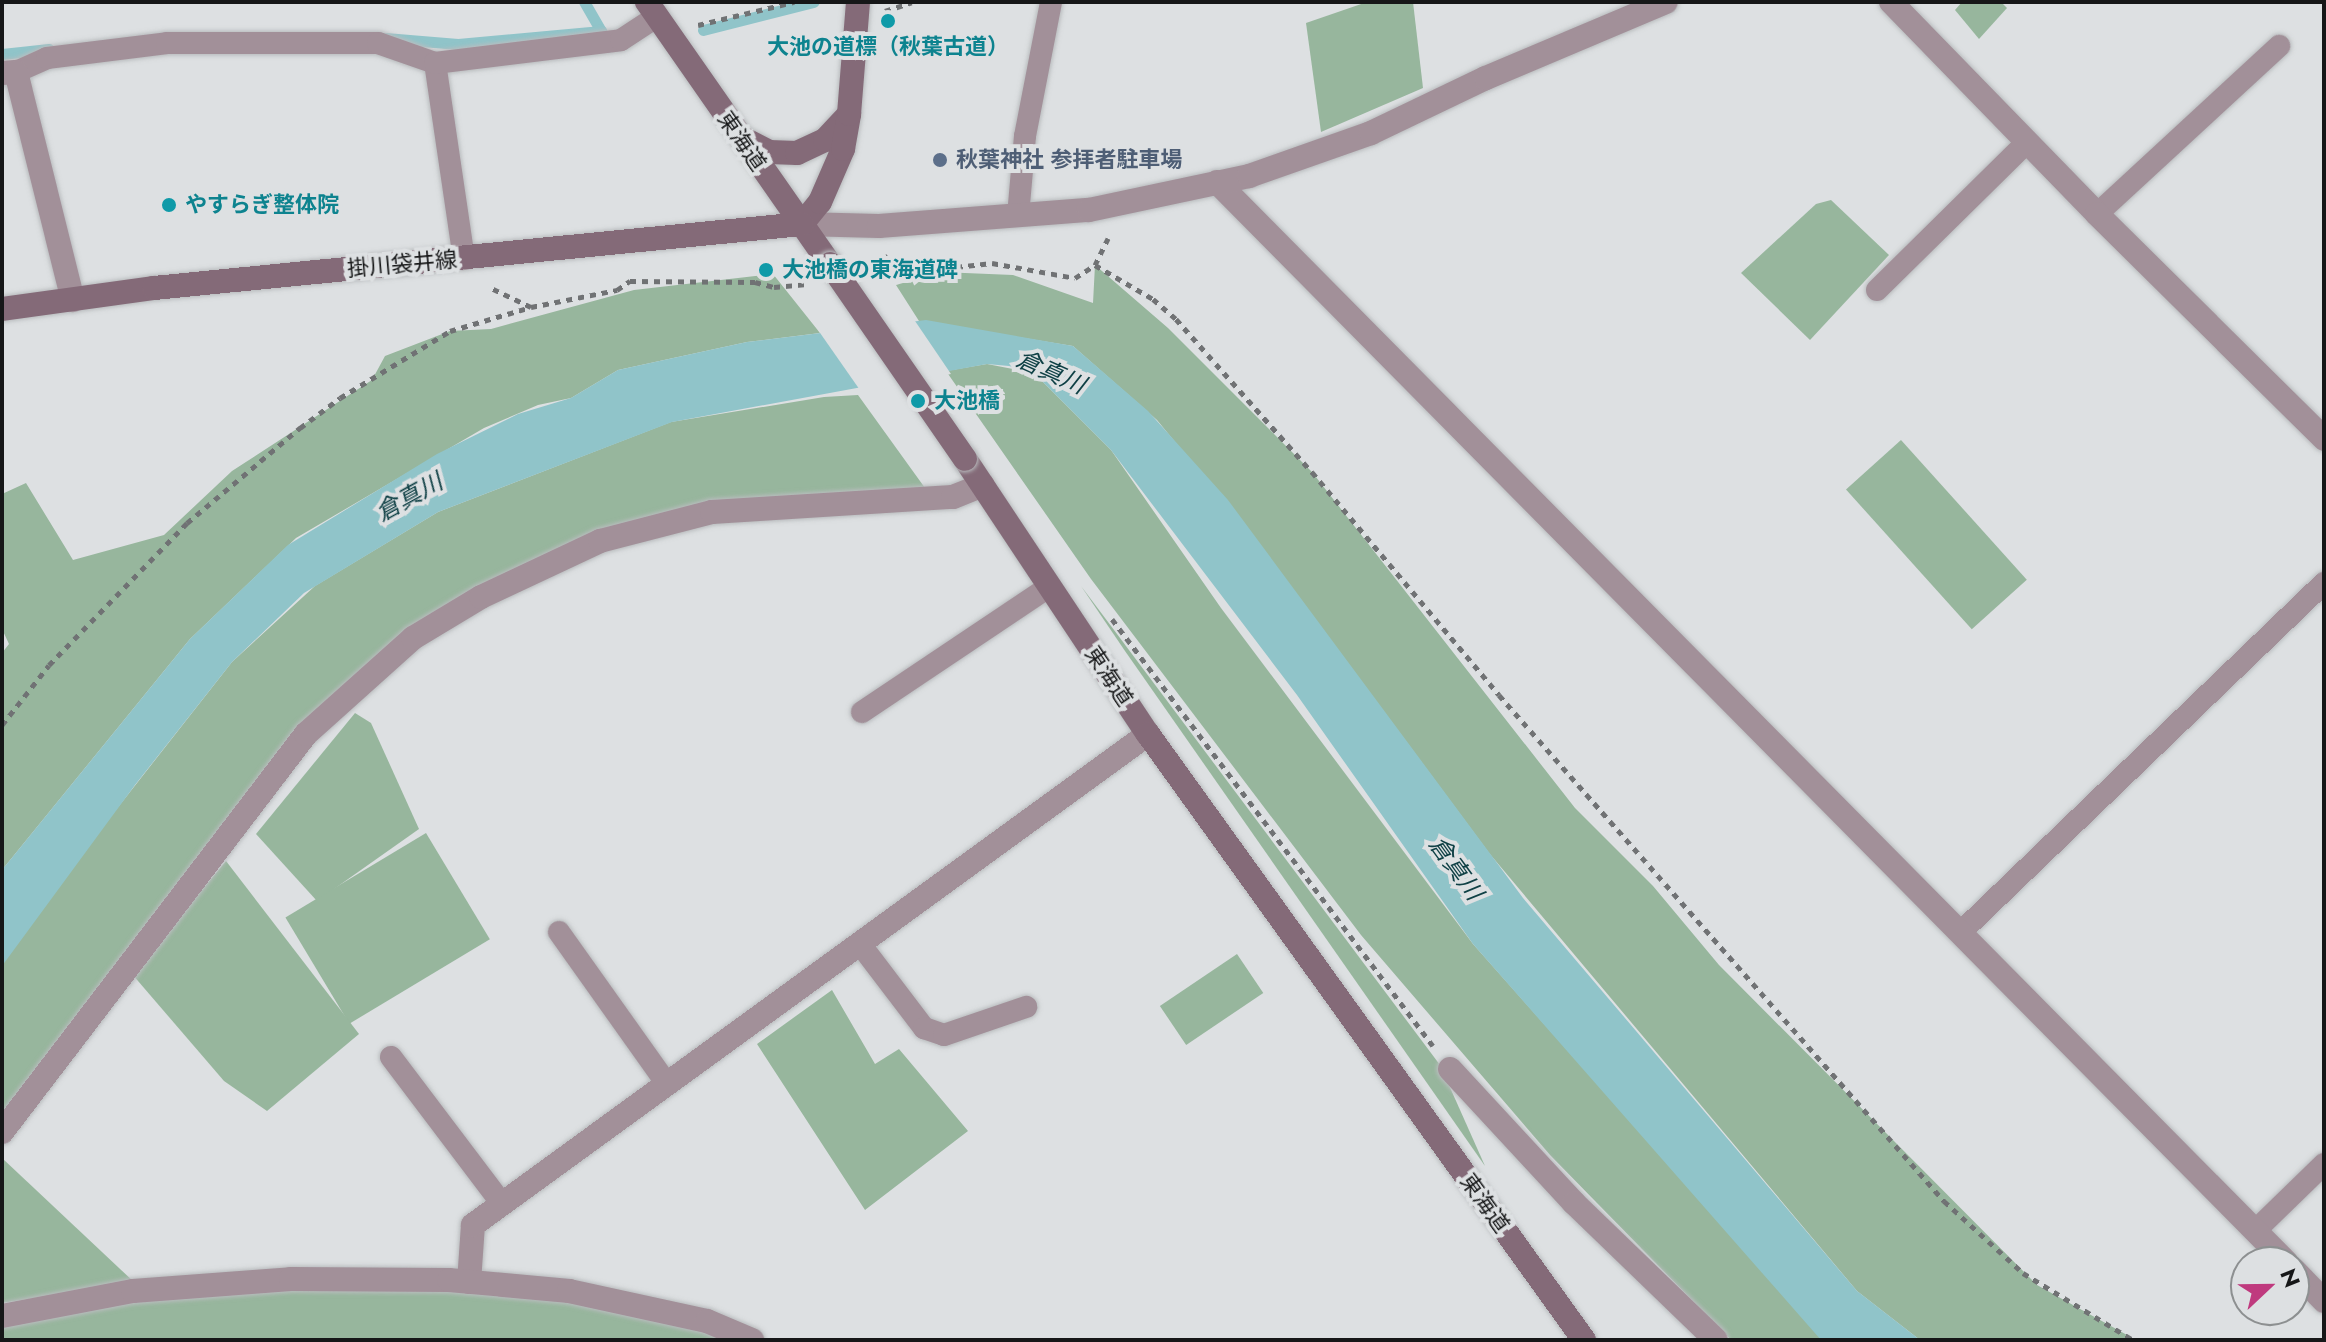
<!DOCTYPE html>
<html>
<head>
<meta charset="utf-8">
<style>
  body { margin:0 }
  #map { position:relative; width:2326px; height:1342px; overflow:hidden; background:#dde0e2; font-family:Jost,"Noto Sans JP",sans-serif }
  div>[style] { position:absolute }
  .green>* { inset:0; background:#97b69d; transform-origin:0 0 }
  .water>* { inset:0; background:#90c4c9 }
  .pier>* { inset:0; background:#dde0e2 }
  .stream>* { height:11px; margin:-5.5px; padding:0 5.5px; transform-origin:5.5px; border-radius:5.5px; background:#90c4c9 }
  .path>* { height:5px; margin-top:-2.5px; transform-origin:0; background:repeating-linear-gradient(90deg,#707274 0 6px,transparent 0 12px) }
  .roads { filter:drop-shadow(0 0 2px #b9bcbe) drop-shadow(0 0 2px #b9bcbe) }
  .lane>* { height:22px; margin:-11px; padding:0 11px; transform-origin:11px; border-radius:11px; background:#a29099 }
  .street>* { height:24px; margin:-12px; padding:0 12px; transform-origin:12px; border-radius:12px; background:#a29099 }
  .secondary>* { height:24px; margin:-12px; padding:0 12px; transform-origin:12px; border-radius:12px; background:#846a78 }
  .bridges { filter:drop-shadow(0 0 2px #b9bcbe) drop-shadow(0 0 2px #b9bcbe) }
  .secondary-bridge>* { height:24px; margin:-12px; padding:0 12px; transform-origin:12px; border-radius:12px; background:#846a78 }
  .dots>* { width:22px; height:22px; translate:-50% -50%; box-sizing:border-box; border:4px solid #dde0e2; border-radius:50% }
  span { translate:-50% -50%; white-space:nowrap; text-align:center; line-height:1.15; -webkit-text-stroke:8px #dde0e2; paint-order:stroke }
  .culture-label { font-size:22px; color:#0d838f; font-weight:700 }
  .left { translate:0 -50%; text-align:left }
  .street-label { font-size:22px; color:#161718 }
  .service-label { font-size:22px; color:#4e5e75; font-weight:700 }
  .water-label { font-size:24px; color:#0f4045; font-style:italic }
  .frame { position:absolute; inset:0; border:4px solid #161718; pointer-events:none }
  .north { position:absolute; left:2230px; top:1246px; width:80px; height:80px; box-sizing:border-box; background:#dde0e2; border:2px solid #8d9091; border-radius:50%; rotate:68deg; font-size:22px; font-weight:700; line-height:32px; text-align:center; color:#161718 }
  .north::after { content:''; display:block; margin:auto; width:28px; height:36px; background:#bf3a7e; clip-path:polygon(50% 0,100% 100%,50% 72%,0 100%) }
</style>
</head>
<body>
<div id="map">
  <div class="green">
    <div style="clip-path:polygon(1367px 2px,1413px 2px,1423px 88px,1321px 132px,1306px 23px)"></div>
    <div style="clip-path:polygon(1962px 2px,2001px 2px,2007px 8px,1979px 39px,1955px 10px)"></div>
    <div style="clip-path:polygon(1831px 200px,1889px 255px,1810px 340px,1741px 273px,1816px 204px)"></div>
    <div style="clip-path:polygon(1095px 265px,1168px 328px,1312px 472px,1575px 808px,1653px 886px,1719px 965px,2037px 1285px,2136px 1340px,1920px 1340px,1857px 1291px,1489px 853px,1263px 549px,1157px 420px,1073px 346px,919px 321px,896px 285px,941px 272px,1013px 275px,1093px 303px)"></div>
    <div style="clip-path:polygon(773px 274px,820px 333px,747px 342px,618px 370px,571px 398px,538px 405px,484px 428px,296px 538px,190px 639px,2px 870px,2px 653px,9px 644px,2px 629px,2px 494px,26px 483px,73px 560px,164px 535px,232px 471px,372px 380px,385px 356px,450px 331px,491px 329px,634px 290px)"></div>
    <div style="clip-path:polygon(987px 364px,1034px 373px,1111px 450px,1221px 608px,1473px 944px,1825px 1340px,1731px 1340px,1550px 1155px,1361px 935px,1091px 579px,946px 371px)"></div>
    <div style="clip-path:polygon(858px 395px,925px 488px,711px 512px,561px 559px,413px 638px,308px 726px,2px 1136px,2px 955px,232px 662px,315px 586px,438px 512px,671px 422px,824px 397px)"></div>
    <div style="left:1901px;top:440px;width:188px;height:74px;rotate:48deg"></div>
    <div style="clip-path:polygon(1081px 586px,1440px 1065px,1485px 1166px,1125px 651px)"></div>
    <div style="clip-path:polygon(355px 713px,371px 723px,419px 829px,317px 901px,256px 834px)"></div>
    <div style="left:426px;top:833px;width:124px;height:164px;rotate:59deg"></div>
    <div style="clip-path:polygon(226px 861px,359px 1034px,267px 1111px,224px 1081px,132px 974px)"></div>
    <div style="left:1237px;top:954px;width:47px;height:93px;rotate:56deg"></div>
    <div style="clip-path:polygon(832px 990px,875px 1064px,899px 1049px,968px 1131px,865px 1210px,757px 1044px)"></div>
    <div style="clip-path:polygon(2px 1158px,135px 1283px,2px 1303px)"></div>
    <div style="clip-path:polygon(503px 1285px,752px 1340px,2px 1340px,2px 1319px,178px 1288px)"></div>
  </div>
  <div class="water">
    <div style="clip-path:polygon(926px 320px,1073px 346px,1148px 411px,1228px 500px,1523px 898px,1857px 1291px,1920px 1340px,1821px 1340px,1473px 944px,1297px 695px,1111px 450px,1034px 373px,1009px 366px,987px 364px,672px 422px,438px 512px,304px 593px,232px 662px,135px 785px,2px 966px,2px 870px,190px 639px,288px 545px,437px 454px,518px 414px,571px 398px,618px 370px,747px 342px)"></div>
  </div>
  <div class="pier">
    <div style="clip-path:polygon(913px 318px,951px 374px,862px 393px,818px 330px)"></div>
  </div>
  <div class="stream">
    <div style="left:703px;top:30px;width:114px;rotate:-14.2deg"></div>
    <div style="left:385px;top:38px;width:73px;rotate:4.7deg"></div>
    <div style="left:458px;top:44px;width:144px;rotate:-5.2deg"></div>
    <div style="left:601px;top:31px;width:34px;rotate:-120deg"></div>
    <div style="left:2px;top:54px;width:47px;rotate:-6.1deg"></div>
  </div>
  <div class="path">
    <div style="left:885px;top:11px;width:28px;rotate:-18deg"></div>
    <div style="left:698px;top:25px;width:99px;rotate:-13.5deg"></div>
    <div style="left:884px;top:255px;width:24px;rotate:48deg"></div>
    <div style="left:1095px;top:265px;width:67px;rotate:30.4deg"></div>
    <div style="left:1153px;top:299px;width:30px;rotate:41deg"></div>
    <div style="left:1176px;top:319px;width:205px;rotate:48.4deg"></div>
    <div style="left:1312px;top:472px;width:291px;rotate:50deg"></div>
    <div style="left:1499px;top:695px;width:674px;rotate:48.67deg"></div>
    <div style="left:1944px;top:1201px;width:107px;rotate:42.3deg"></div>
    <div style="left:2023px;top:1273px;width:129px;rotate:31.3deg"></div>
    <div style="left:873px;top:276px;width:120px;rotate:-6.2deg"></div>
    <div style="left:992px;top:263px;width:84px;rotate:10.2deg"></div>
    <div style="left:1075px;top:278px;width:24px;rotate:-33deg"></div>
    <div style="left:1095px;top:265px;width:30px;rotate:-64deg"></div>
    <div style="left:531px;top:307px;width:88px;rotate:-11.2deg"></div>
    <div style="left:617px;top:290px;width:16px;rotate:-35deg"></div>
    <div style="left:630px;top:281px;width:125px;rotate:0.5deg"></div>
    <div style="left:755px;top:282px;width:20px;rotate:15deg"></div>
    <div style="left:774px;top:287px;width:33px;rotate:-5deg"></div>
    <div style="left:1112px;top:619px;width:534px;rotate:53.07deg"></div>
    <div style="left:2px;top:725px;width:76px;rotate:-51.9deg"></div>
    <div style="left:49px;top:665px;width:198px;rotate:-45.8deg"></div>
    <div style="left:187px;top:523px;width:148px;rotate:-40.1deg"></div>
    <div style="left:300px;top:428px;width:50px;rotate:-36.9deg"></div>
    <div style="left:340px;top:398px;width:129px;rotate:-31.3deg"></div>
    <div style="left:450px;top:331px;width:84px;rotate:-16.5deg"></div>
    <div style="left:531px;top:307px;width:47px;rotate:-154.5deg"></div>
  </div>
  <div class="roads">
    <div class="lane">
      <div style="left:16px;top:72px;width:34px;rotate:-24deg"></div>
      <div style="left:47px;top:58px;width:121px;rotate:-7.1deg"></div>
      <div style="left:167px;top:43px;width:211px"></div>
      <div style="left:378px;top:43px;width:60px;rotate:19.3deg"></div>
      <div style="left:2097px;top:214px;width:248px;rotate:-42.7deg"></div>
      <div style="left:1018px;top:216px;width:80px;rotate:-85deg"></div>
      <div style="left:1025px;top:136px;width:136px;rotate:-79deg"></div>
      <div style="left:464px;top:259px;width:198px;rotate:-98.4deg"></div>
      <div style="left:435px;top:63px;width:187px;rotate:-7deg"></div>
      <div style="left:621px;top:40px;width:42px;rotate:-33.3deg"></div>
      <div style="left:1877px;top:290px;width:211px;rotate:-44.6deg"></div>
      <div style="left:862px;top:712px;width:225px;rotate:-33.8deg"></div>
      <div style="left:559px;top:932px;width:186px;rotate:54.6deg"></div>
      <div style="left:1960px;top:933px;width:505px;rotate:-43.88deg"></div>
      <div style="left:860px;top:944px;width:106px;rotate:52.7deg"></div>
      <div style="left:924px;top:1028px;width:21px;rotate:19deg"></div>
      <div style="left:944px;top:1035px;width:87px;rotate:-18.9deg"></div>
      <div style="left:391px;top:1057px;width:184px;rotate:52.9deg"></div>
      <div style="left:2255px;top:1231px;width:96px;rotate:-44.2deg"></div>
    </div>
    <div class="street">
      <div style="left:1891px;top:2px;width:296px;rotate:45.8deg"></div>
      <div style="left:2097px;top:214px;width:320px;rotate:44.7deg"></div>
      <div style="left:2px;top:73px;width:14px;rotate:-4deg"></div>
      <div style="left:16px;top:72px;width:235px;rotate:76deg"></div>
      <div style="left:1217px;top:182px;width:1520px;rotate:45.29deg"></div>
      <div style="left:802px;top:224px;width:77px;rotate:1.5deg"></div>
      <div style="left:879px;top:226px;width:211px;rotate:-4.4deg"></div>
      <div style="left:1089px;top:210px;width:164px;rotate:-12deg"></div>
      <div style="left:1249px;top:176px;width:129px;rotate:-19.4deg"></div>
      <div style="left:1371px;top:133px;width:127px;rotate:-25.6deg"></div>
      <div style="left:1486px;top:78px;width:195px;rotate:-22.9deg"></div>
      <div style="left:1450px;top:1069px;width:183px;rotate:47.2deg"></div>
      <div style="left:1574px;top:1203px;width:197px;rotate:44deg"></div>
      <div style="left:2px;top:1132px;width:501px;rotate:-52.63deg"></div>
      <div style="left:306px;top:734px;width:144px;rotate:-41.9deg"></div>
      <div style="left:413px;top:638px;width:79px;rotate:-31.1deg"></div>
      <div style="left:481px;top:597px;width:132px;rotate:-25.2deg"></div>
      <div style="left:600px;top:541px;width:116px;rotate:-14.5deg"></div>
      <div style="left:712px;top:512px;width:241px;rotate:-3.6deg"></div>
      <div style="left:953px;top:497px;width:32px;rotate:-22deg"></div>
      <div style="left:2294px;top:1270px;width:43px;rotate:45.9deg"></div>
      <div style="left:469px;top:1282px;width:57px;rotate:-86deg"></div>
      <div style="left:473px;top:1225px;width:835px;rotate:-36.03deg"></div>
      <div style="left:2px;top:1316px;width:133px;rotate:-10.8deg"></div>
      <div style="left:133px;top:1291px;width:158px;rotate:-4.3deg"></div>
      <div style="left:291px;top:1279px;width:158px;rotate:0.4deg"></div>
      <div style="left:449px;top:1280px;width:121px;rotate:5.2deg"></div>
      <div style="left:569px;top:1291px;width:141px;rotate:12.3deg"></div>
      <div style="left:707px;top:1321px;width:49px;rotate:22.9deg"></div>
    </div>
    <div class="secondary">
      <div style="left:647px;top:2px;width:320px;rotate:55.1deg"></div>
      <div style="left:742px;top:138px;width:30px;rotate:27deg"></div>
      <div style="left:769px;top:152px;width:28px;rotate:2deg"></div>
      <div style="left:797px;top:153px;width:31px;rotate:-25deg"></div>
      <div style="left:825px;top:140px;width:35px;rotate:-47deg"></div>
      <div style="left:802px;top:224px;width:28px;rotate:-51deg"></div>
      <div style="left:820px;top:202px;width:58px;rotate:-66.5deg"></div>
      <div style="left:843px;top:149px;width:36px;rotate:-80deg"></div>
      <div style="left:849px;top:114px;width:112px;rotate:-85.4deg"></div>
      <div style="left:2px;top:309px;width:153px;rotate:-7.9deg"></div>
      <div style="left:154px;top:288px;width:651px;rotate:-5.64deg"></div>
      <div style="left:965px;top:459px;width:330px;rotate:56.4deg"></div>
      <div style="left:1148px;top:734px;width:747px;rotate:54.27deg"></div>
    </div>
  </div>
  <div class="bridges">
    <div class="secondary-bridge">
      <div style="left:830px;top:264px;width:237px;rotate:55.3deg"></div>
    </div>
  </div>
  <div class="dots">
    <div style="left:888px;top:21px;background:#0f9aa8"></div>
    <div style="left:940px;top:160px;background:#5c6f8a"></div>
    <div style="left:169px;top:205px;background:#0f9aa8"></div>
    <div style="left:766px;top:270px;background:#0f9aa8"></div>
    <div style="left:918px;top:401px;background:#0f9aa8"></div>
  </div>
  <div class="culture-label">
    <span style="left:888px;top:47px">大池の道標（秋葉古道）</span>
    <span class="left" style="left:185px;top:205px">やすらぎ整体院</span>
    <span class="left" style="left:782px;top:270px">大池橋の東海道碑</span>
    <span class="left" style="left:934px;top:401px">大池橋</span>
  </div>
  <div class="street-label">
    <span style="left:742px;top:141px;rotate:55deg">東海道</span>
    <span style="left:402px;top:264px;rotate:-5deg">掛川袋井線</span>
    <span style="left:1109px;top:676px;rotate:56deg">東海道</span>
    <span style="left:1485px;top:1203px;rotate:54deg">東海道</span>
  </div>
  <div class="service-label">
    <span class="left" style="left:956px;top:160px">秋葉神社 参拝者駐車場</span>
  </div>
  <div class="water-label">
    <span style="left:1051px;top:372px;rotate:24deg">倉真川</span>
    <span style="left:409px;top:497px;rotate:-29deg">倉真川</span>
    <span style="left:1456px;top:868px;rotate:54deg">倉真川</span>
  </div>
  <div class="frame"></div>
  <div class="north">N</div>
</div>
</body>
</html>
